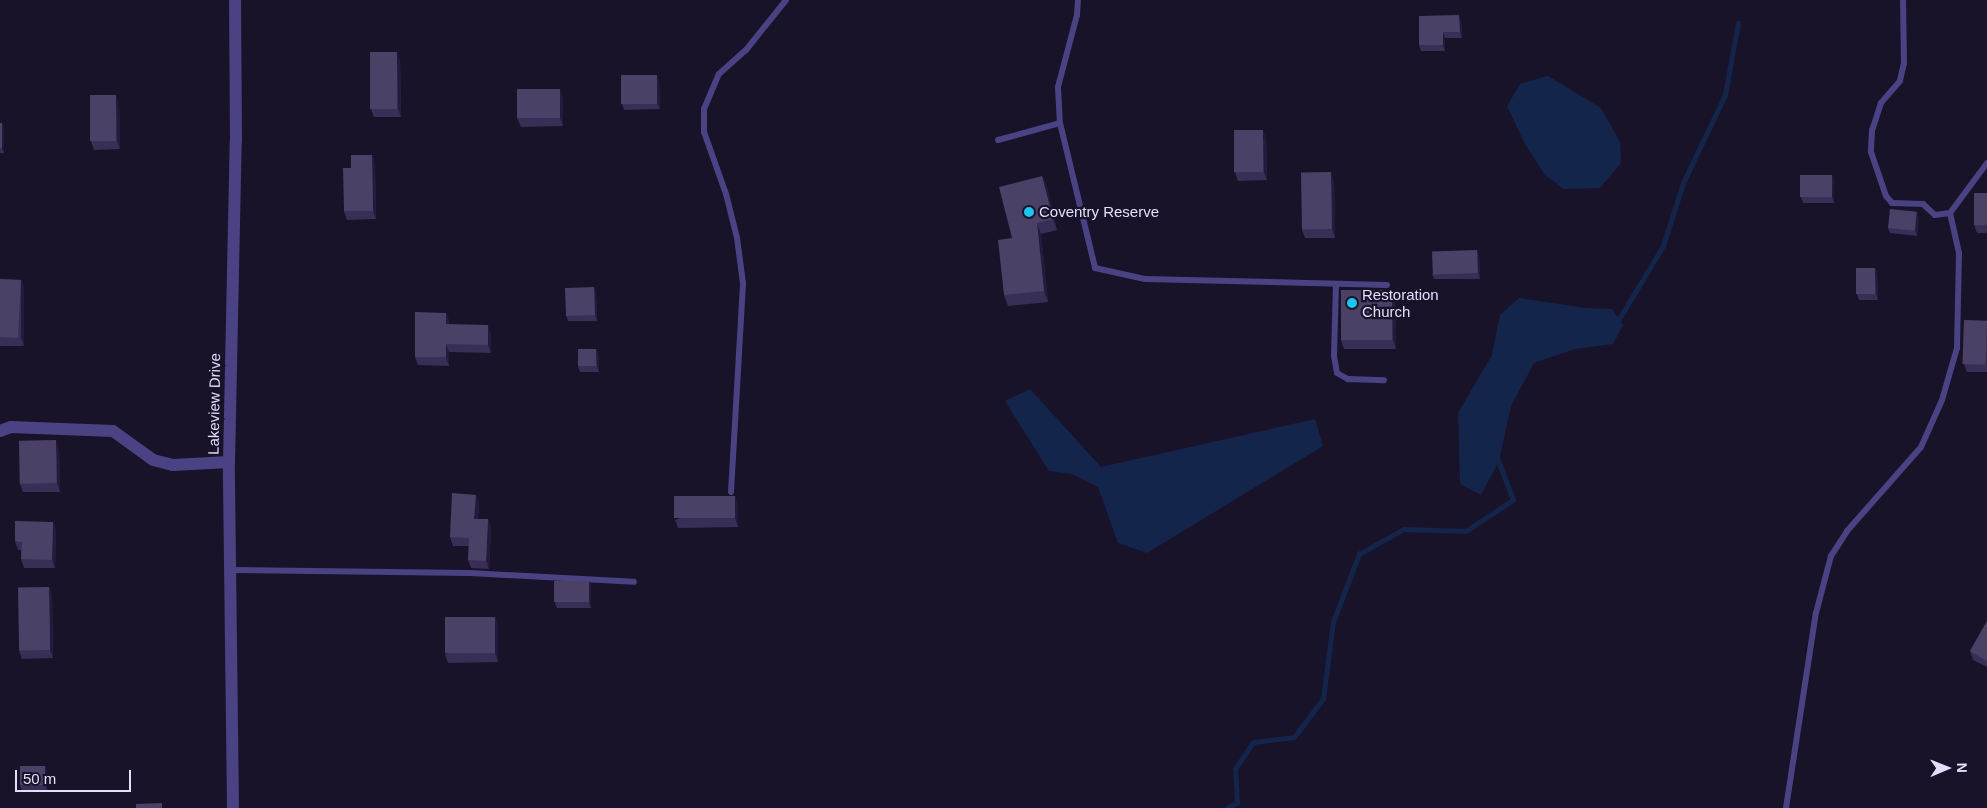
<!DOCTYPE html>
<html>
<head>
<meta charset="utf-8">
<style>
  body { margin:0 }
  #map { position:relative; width:1987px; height:808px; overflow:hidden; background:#181329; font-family:Arial,sans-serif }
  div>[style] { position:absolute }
  .water>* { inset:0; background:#14254c }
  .stream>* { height:4.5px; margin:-2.25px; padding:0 2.25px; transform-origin:2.25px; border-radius:2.25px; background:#14254c }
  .lane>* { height:6px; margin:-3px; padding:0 3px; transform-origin:3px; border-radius:3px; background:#4a4283 }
  .street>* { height:12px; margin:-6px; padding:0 6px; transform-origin:6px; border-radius:6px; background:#4a4283 }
  .wall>* { inset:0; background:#392e55 }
  .shaded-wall>* { inset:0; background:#241b3c }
  .building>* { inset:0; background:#4b4167; transform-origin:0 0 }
  .dots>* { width:14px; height:14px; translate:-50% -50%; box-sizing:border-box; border:2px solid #181329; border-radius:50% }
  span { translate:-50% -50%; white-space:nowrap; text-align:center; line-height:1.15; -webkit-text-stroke:4.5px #181329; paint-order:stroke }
  .poi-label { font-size:15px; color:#e3defc }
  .left { translate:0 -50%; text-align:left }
  .street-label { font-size:15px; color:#e3defc }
  .north { position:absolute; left:1922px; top:743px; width:50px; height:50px; -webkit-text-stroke:4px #181329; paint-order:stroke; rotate:89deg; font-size:14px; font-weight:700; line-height:20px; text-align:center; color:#e3defc }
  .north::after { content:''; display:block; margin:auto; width:18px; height:22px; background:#e3defc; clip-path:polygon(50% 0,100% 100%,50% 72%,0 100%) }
  .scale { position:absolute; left:15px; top:770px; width:116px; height:22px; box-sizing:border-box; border:2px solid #e3defc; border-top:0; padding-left:6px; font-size:15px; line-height:18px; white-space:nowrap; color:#e3defc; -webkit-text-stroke:4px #181329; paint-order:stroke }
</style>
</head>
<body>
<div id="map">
  <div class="water">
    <div style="clip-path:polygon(1548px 76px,1601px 108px,1620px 142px,1621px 163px,1600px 188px,1564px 189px,1545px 175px,1525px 144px,1507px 106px,1520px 84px)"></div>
    <div style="clip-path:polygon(1519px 298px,1586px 308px,1612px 309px,1623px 325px,1613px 344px,1575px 349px,1534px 363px,1511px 406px,1499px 461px,1481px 495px,1460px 484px,1458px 413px,1492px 355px,1500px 315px)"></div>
    <div style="clip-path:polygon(1030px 389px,1101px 467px,1315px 419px,1323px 446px,1147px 553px,1118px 543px,1098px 487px,1072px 474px,1049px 471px,1005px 401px)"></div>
  </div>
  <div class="stream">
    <div style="left:1613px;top:320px;width:6px;rotate:-9deg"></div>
    <div style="left:1619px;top:319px;width:85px;rotate:-58.9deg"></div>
    <div style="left:1663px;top:246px;width:66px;rotate:-72.4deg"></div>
    <div style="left:1683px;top:183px;width:98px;rotate:-64.5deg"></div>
    <div style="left:1725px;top:95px;width:73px;rotate:-79.8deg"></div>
    <div style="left:1227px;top:808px;width:11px;rotate:-27deg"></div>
    <div style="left:1237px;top:803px;width:34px;rotate:-93deg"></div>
    <div style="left:1235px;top:769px;width:32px;rotate:-56deg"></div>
    <div style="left:1253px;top:742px;width:41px;rotate:-7deg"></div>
    <div style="left:1294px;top:737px;width:48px;rotate:-52.7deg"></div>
    <div style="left:1323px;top:699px;width:78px;rotate:-82.6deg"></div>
    <div style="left:1333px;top:622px;width:73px;rotate:-69.1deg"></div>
    <div style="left:1359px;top:554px;width:51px;rotate:-29.1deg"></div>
    <div style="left:1404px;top:529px;width:62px;rotate:1.8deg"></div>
    <div style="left:1466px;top:531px;width:56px;rotate:-33.4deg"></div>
    <div style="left:1513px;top:500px;width:45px;rotate:-110.9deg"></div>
  </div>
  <div class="lane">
    <div style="left:1078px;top:0;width:15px;rotate:94deg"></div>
    <div style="left:1077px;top:15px;width:74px;rotate:104.8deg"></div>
    <div style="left:1058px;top:87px;width:36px;rotate:87deg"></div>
    <div style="left:1060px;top:123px;width:149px;rotate:76.4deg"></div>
    <div style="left:1095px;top:268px;width:51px;rotate:12.4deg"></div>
    <div style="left:1145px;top:279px;width:242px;rotate:1.4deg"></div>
    <div style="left:1903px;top:0;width:63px;rotate:89.1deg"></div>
    <div style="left:1904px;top:63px;width:18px;rotate:103deg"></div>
    <div style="left:1900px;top:81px;width:29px;rotate:131deg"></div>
    <div style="left:1881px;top:103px;width:28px;rotate:108deg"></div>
    <div style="left:1872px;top:130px;width:22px;rotate:93deg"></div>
    <div style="left:1871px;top:152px;width:46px;rotate:71.2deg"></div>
    <div style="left:1886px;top:196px;width:9px;rotate:49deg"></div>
    <div style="left:1892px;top:203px;width:31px;rotate:2deg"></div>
    <div style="left:1923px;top:204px;width:16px;rotate:43deg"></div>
    <div style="left:1935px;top:215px;width:15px;rotate:-8deg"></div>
    <div style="left:1950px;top:213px;width:62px;rotate:-53.5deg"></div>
    <div style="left:998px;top:140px;width:64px;rotate:-15.3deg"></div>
    <div style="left:1336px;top:284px;width:72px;rotate:91.6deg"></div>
    <div style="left:1334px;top:356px;width:17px;rotate:80deg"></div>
    <div style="left:1337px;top:373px;width:13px;rotate:29deg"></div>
    <div style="left:1348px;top:379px;width:36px;rotate:2deg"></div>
    <div style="left:731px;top:492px;width:209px;rotate:-86.7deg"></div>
    <div style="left:743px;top:283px;width:45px;rotate:-97.6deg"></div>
    <div style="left:737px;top:238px;width:45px;rotate:-104deg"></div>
    <div style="left:726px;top:194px;width:66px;rotate:-109.5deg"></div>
    <div style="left:704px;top:132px;width:23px;rotate:-90deg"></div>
    <div style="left:704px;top:109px;width:38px;rotate:-67deg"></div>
    <div style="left:719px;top:74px;width:36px;rotate:-42deg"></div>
    <div style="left:746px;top:50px;width:64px;rotate:-51.3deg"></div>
    <div style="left:232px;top:570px;width:238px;rotate:0.7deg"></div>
    <div style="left:470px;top:573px;width:164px;rotate:3.1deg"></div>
    <div style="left:1786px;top:808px;width:197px;rotate:-81.3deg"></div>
    <div style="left:1816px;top:613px;width:59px;rotate:-75.3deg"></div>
    <div style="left:1831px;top:556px;width:30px;rotate:-57deg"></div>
    <div style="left:1847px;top:531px;width:112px;rotate:-48.6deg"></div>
    <div style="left:1921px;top:447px;width:51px;rotate:-65.9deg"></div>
    <div style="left:1942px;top:400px;width:54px;rotate:-73.9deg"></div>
    <div style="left:1957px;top:348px;width:95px;rotate:-88.8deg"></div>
    <div style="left:1959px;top:253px;width:41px;rotate:-102.7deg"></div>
  </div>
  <div class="street">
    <div style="left:0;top:431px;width:12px;rotate:-20deg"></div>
    <div style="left:11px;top:427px;width:102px;rotate:2.2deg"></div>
    <div style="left:113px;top:431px;width:49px;rotate:35.9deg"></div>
    <div style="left:153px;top:460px;width:21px;rotate:14deg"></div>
    <div style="left:173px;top:465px;width:56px;rotate:-3.1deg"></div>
    <div style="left:233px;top:808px;width:346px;rotate:-90.7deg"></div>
    <div style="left:229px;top:462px;width:321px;rotate:-88.8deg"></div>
    <div style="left:236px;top:141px;width:141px;rotate:-90.4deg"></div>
  </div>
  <div class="wall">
    <div style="clip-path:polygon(1461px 21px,1462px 38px,1445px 38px,1445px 51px,1421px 51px,1419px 45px)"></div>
    <div style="clip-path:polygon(400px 60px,401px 117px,374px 117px,371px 109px)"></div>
    <div style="clip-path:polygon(659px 80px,660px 109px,624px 110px,622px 104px)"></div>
    <div style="clip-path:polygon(563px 98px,563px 126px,521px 127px,517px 118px)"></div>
    <div style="clip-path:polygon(119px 103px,120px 149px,94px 150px,91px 141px)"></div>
    <div style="clip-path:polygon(0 123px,2px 123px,4px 129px,4px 153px,0 153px)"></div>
    <div style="clip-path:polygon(1266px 138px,1267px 180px,1238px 181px,1235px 172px)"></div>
    <div style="clip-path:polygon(372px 155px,375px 163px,376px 219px,347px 220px,344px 211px)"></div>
    <div style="clip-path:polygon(1832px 175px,1834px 181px,1834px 203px,1803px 203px,1801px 197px)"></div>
    <div style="clip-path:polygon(1042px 176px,1047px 187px,1057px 230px,1041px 234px,1048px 302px,1008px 306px,1004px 295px,1012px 238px)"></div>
    <div style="clip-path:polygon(1334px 181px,1335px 238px,1305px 238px,1302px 230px)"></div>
    <div style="clip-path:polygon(1987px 193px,1987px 233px,1977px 233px,1974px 225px)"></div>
    <div style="clip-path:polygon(1919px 218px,1917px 236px,1890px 233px,1888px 228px)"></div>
    <div style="clip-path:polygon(1477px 250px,1479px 256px,1480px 279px,1434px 279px,1432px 274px)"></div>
    <div style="clip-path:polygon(1875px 268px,1877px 273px,1878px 300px,1859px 300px,1857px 294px)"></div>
    <div style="clip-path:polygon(0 279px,21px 280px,24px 288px,24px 346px,0 346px)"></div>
    <div style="clip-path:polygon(594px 287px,596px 293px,597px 321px,568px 321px,566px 315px)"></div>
    <div style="clip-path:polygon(1396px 299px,1396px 349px,1344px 349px,1341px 340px)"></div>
    <div style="clip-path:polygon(446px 313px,449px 321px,449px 324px,491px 333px,491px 353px,449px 352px,449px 366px,418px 365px,415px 357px)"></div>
    <div style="clip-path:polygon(1987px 321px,1987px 372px,1967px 372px,1964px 364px)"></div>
    <div style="clip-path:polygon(596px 349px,599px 355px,599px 372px,580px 372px,578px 366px)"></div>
    <div style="clip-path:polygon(59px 448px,60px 492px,23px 492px,20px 484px)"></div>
    <div style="clip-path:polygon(735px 496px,738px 504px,738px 527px,678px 528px,675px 520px)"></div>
    <div style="clip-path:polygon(479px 503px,478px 519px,488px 519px,491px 528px,489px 569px,471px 568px,468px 560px,469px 546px,453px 546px,450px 537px)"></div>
    <div style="clip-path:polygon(53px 522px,56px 531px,55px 568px,24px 568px,21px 559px,21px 550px,18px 550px,15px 541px)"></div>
    <div style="clip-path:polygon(589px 581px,591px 587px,591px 608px,557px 608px,555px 603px)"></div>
    <div style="clip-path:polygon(49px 587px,52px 596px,53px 658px,22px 659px,19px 650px)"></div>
    <div style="clip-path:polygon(495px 617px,498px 626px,498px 662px,448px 663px,445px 654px)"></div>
    <div style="clip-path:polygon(1987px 621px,1987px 667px,1973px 660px,1970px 651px)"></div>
    <div style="clip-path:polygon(45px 766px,47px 772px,47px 790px,22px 791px,20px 785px)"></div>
  </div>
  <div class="shaded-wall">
    <div style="clip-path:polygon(1459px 15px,1461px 21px,1462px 38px,1460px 32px)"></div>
    <div style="clip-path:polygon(1443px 32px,1445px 38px,1445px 51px,1443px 45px)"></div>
    <div style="clip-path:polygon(397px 52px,400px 60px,401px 117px,398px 108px)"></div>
    <div style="clip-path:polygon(657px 75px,659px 80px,660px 109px,657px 103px)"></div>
    <div style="clip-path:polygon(560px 89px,563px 98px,563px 126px,560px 118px)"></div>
    <div style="clip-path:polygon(116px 95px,119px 103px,120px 149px,117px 141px)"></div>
    <div style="clip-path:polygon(2px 123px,4px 129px,4px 153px,2px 148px)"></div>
    <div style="clip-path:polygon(1263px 130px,1266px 138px,1267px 180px,1264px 172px)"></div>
    <div style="clip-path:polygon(372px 155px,375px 163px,376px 219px,373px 211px)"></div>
    <div style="clip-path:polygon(1331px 172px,1334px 181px,1335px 238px,1332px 229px)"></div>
    <div style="clip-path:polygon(1832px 175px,1834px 181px,1834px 203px,1832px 197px)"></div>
    <div style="clip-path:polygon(1042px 176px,1047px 187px,1057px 230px,1053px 219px)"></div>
    <div style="clip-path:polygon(1917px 212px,1919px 218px,1917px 236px,1915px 230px)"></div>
    <div style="clip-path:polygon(1037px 223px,1041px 234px,1048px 302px,1044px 291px)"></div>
    <div style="clip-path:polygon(1477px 250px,1479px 256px,1480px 279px,1478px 273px)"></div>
    <div style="clip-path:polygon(1875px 268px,1877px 273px,1878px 300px,1876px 294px)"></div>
    <div style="clip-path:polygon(21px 280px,24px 288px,24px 346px,21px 338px)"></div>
    <div style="clip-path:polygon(594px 287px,596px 293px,597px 321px,595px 315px)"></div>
    <div style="clip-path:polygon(1392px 290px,1396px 299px,1396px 349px,1393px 340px)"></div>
    <div style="clip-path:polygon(446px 313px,449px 321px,449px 333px,446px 324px)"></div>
    <div style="clip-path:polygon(488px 325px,491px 333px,491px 353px,488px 345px)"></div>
    <div style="clip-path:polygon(446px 344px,449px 352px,449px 366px,446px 357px)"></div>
    <div style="clip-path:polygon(596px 349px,599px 355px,599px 372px,597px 366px)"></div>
    <div style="clip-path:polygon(56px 440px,59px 448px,60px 492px,57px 483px)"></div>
    <div style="clip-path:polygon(476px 495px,479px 503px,477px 527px,474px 519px)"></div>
    <div style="clip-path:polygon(735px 496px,738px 504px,738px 527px,735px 518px)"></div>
    <div style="clip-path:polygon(488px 519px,491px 528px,489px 569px,486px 561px)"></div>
    <div style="clip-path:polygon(53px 522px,56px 531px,55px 568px,52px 560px)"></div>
    <div style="clip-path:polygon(589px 581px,591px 587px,591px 608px,589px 602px)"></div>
    <div style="clip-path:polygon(49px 587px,52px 596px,53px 658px,50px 650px)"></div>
    <div style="clip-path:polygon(495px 617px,498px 626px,498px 662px,495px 653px)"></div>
    <div style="clip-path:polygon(45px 766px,47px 772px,47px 790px,45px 784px)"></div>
  </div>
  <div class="building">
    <div style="clip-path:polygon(1459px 15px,1460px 32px,1443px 32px,1443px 45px,1419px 45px,1419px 16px)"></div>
    <div style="left:370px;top:52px;width:27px;height:57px"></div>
    <div style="left:621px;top:75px;width:36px;height:29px"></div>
    <div style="left:560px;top:89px;width:29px;height:43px;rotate:90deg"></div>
    <div style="left:90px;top:95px;width:26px;height:46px"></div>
    <div style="left:0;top:123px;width:2px;height:25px"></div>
    <div style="left:1234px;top:130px;width:29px;height:42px"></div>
    <div style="clip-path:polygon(351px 155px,372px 155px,373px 211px,344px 211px,343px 168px,351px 168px)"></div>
    <div style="left:1331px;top:172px;width:57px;height:30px;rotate:89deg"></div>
    <div style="left:1800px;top:175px;width:32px;height:22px"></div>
    <div style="clip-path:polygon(1042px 176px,1053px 219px,1037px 223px,1044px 291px,1004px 295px,998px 240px,1012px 238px,999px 187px)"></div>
    <div style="left:1974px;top:193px;width:13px;height:32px"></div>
    <div style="left:1890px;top:209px;width:27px;height:19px;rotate:6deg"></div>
    <div style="left:1477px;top:250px;width:23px;height:45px;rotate:88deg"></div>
    <div style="left:1856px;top:268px;width:19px;height:26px"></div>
    <div style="left:0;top:279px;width:21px;height:58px;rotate:3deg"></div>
    <div style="left:594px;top:287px;width:28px;height:29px;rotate:88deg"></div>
    <div style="left:1341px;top:290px;width:51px;height:50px"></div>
    <div style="clip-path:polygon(415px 312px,446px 313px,446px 324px,488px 325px,488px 345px,446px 344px,446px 357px,415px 357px)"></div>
    <div style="left:1964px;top:320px;width:23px;height:44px;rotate:2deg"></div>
    <div style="left:578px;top:349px;width:18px;height:17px"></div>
    <div style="left:56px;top:440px;width:43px;height:37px;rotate:89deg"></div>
    <div style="clip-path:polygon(452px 493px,476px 495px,474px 519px,488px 519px,486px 561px,468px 560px,469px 538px,450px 537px)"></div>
    <div style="left:735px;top:496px;width:22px;height:61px;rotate:90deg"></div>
    <div style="clip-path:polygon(15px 521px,53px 522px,52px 560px,21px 559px,22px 542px,15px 541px)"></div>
    <div style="left:589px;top:581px;width:21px;height:35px;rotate:90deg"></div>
    <div style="left:49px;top:587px;width:63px;height:31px;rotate:89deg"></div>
    <div style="left:495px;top:617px;width:36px;height:50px;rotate:90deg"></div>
    <div style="clip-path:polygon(1987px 621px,1987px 661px,1970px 651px)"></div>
    <div style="left:20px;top:766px;width:25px;height:19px"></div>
    <div style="clip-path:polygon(162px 803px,162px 808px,136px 808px,136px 804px)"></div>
  </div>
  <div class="dots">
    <div style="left:1029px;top:212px;background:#1bc5eb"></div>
    <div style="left:1352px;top:303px;background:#1bc5eb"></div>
  </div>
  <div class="poi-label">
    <span class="left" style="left:1039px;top:212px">Coventry Reserve</span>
    <span class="left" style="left:1362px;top:303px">Restoration<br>Church</span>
  </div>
  <div class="street-label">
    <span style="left:214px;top:404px;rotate:-89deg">Lakeview Drive</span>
  </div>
  <div class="north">N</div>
  <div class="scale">50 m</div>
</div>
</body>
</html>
